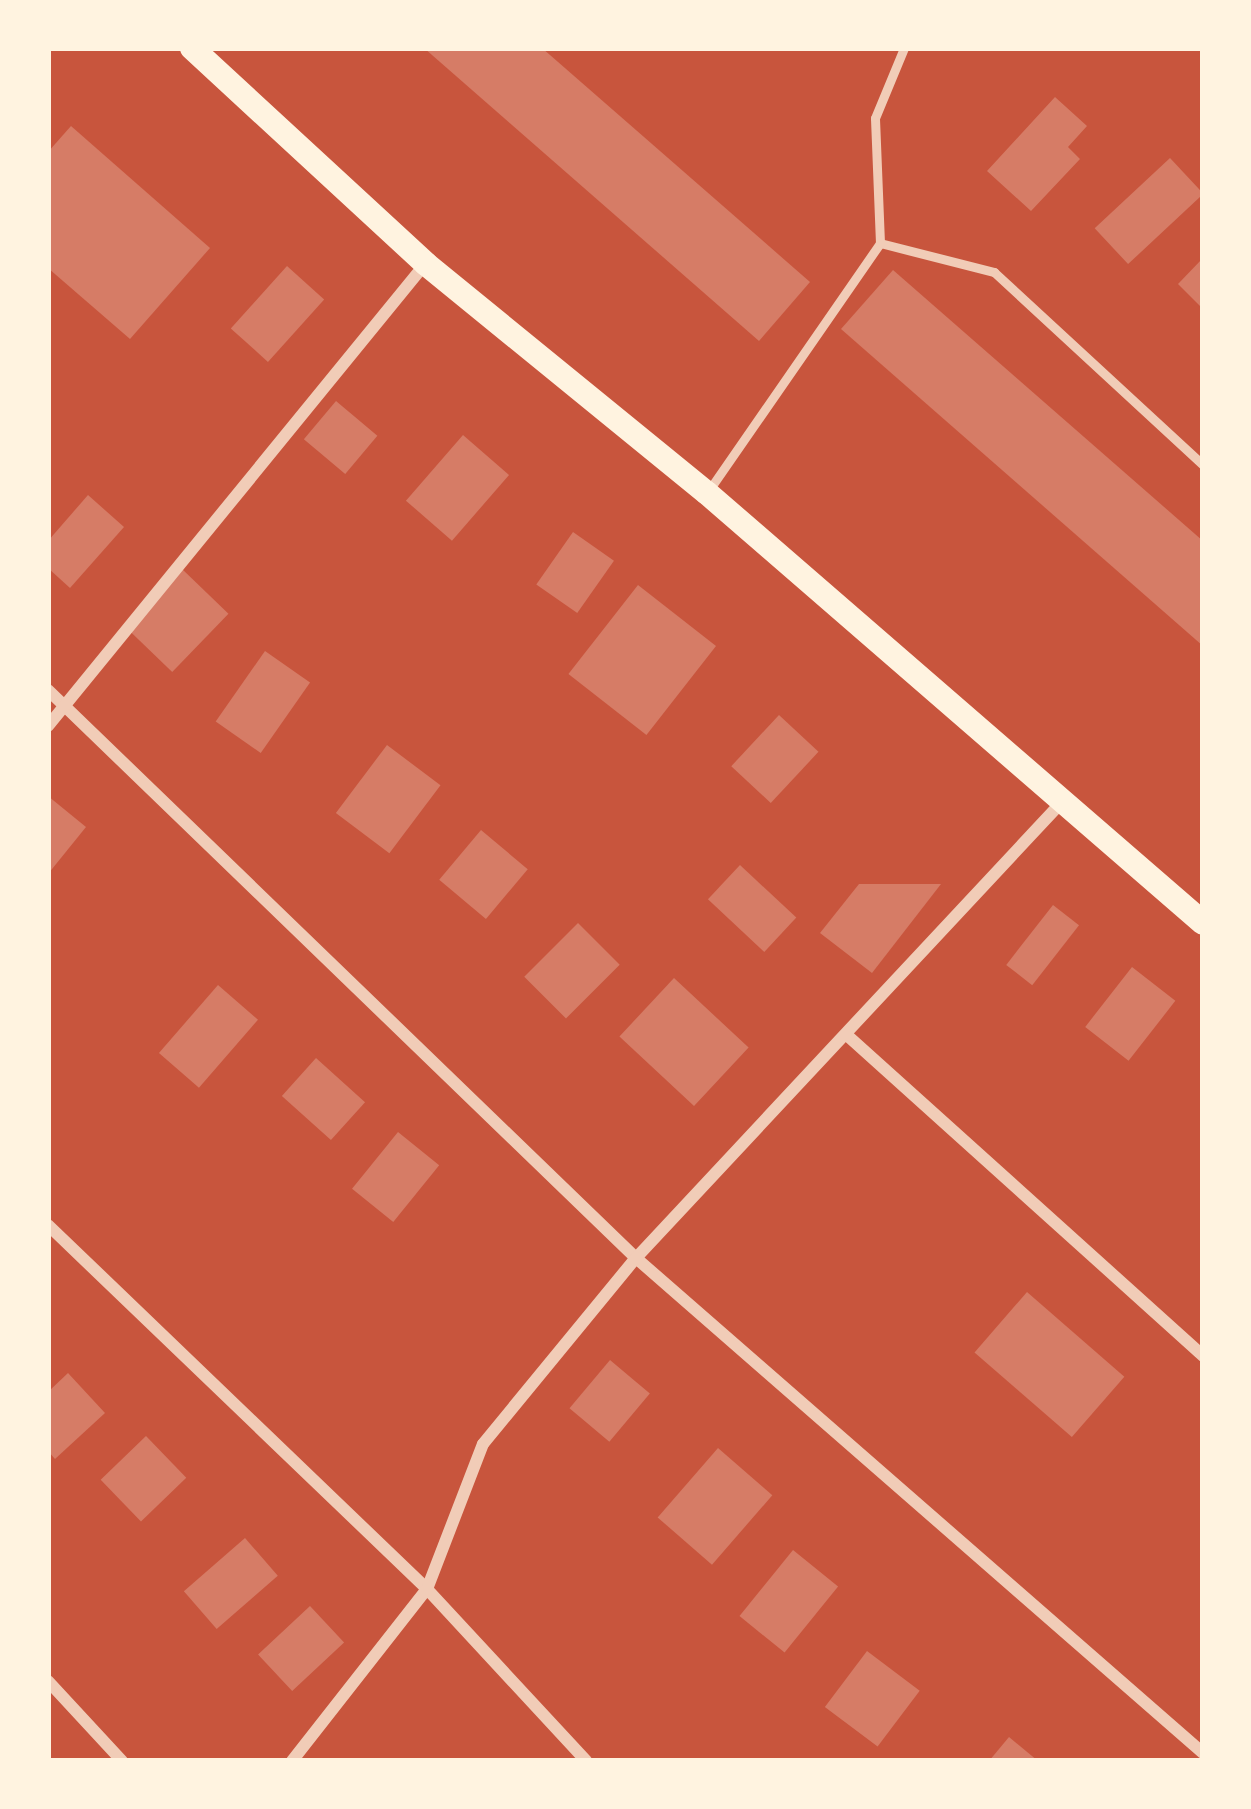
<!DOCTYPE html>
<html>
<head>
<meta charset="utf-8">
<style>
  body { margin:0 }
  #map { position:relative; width:1251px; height:1809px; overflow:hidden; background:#c8553d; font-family:"Source Sans 3",sans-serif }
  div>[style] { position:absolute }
  .building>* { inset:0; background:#d67c66; transform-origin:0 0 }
  .service>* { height:9px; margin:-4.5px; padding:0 4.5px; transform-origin:4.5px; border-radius:4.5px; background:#f1ccb7 }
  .minor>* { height:12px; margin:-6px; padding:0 6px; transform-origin:6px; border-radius:6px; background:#f1ccb7 }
  .secondary>* { height:24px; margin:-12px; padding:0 12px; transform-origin:12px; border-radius:12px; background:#fff3e0 }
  span { translate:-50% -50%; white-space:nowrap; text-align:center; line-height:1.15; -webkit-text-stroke:9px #fff3e0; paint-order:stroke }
  .frame { position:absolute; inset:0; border:51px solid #fff3e0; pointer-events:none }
</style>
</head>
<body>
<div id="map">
  <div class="building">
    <div style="clip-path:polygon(424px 48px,542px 48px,810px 282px,759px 341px)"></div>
    <div style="clip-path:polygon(1055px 97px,1087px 126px,1068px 147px,1080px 159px,1031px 211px,987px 171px)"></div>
    <div style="clip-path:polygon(71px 126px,210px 248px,130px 339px,48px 268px,48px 152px)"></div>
    <div style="left:1170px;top:158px;width:49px;height:103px;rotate:47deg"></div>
    <div style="clip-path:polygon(1203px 258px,1203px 309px,1178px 284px)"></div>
    <div style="left:287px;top:266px;width:50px;height:84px;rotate:42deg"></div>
    <div style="clip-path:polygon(893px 270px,1203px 541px,1203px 646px,841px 329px)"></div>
    <div style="left:336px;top:401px;width:54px;height:50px;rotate:40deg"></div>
    <div style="left:463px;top:435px;width:61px;height:87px;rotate:41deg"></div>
    <div style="clip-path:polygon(88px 495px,124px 527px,70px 588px,48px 568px,48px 541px)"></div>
    <div style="left:573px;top:532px;width:50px;height:64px;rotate:35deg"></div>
    <div style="left:181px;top:568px;width:66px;height:81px;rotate:44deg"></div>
    <div style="left:638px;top:585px;width:99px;height:113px;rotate:38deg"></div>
    <div style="left:265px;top:651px;width:55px;height:86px;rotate:35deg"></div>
    <div style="left:779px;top:715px;width:54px;height:70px;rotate:43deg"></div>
    <div style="left:387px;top:745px;width:67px;height:85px;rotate:37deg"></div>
    <div style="clip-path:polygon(48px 796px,86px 827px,48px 874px)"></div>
    <div style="left:481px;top:830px;width:61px;height:65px;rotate:40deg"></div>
    <div style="left:740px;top:865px;width:77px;height:47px;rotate:43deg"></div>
    <div style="clip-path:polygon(859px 884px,941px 884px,872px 973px,820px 933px)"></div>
    <div style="left:1053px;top:905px;width:33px;height:76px;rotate:38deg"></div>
    <div style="left:578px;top:923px;width:59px;height:76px;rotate:45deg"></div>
    <div style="left:1132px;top:967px;width:55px;height:76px;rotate:38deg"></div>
    <div style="left:674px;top:978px;width:102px;height:80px;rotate:43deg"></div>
    <div style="left:218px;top:985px;width:53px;height:90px;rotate:41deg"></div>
    <div style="left:316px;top:1058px;width:66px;height:51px;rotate:42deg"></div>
    <div style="left:398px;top:1132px;width:53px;height:73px;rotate:39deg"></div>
    <div style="left:1027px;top:1292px;width:129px;height:80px;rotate:41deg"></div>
    <div style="left:610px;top:1360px;width:52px;height:63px;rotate:40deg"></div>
    <div style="clip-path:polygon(68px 1373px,105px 1413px,55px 1459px,48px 1451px,48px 1392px)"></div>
    <div style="left:146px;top:1436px;width:58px;height:63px;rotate:46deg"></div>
    <div style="left:718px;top:1448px;width:72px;height:92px;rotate:41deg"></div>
    <div style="left:245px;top:1538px;width:50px;height:81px;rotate:49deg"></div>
    <div style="left:793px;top:1550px;width:58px;height:85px;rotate:39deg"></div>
    <div style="left:310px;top:1606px;width:50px;height:71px;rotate:47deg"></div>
    <div style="left:867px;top:1651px;width:66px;height:70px;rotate:37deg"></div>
    <div style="clip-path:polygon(1009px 1737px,1038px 1761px,989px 1761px)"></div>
  </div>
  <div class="service">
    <div style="left:880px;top:243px;width:118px;rotate:14.3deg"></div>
    <div style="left:994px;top:272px;width:284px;rotate:42.7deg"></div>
    <div style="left:707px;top:493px;width:304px;rotate:-55.3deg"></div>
    <div style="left:880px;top:243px;width:125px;rotate:-92.3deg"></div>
    <div style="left:875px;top:118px;width:76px;rotate:-67.5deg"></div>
  </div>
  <div class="minor">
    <div style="left:48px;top:690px;width:818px;rotate:44.01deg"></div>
    <div style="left:636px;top:1258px;width:753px;rotate:41.12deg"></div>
    <div style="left:48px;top:726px;width:596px;rotate:-50.78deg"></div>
    <div style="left:849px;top:1037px;width:477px;rotate:42deg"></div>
    <div style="left:48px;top:1225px;width:525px;rotate:43.84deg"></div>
    <div style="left:427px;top:1589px;width:234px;rotate:47.2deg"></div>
    <div style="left:48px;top:1681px;width:109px;rotate:47.2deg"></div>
    <div style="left:292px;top:1761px;width:219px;rotate:-51.9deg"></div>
    <div style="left:427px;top:1589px;width:155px;rotate:-68.9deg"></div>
    <div style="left:483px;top:1444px;width:241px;rotate:-50.6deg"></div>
    <div style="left:636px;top:1258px;width:620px;rotate:-46.96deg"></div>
  </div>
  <div class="secondary">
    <div style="left:192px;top:48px;width:318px;rotate:42.7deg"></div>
    <div style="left:426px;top:264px;width:362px;rotate:39.2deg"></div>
    <div style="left:707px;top:493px;width:656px;rotate:40.92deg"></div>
  </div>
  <div class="frame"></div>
</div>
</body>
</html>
